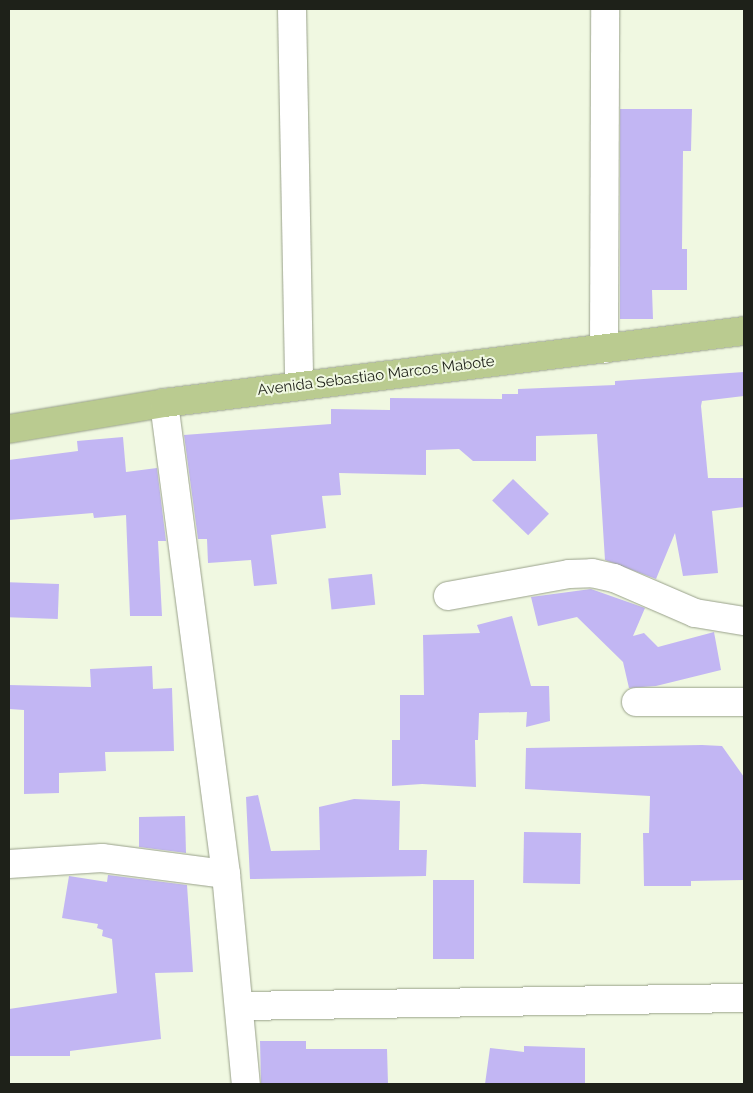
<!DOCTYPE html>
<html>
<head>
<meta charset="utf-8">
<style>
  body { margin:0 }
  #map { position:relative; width:753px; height:1093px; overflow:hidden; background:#f0f8e1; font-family:Raleway,sans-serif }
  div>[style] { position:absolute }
  .building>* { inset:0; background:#c2b6f3; transform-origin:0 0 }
  .roads { filter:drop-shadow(0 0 1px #99a18b) drop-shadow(0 0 1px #99a18b) }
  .minor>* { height:28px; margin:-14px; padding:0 14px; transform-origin:14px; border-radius:14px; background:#fff }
  .major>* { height:28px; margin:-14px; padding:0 14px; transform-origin:14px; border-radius:14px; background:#bacb90 }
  span { translate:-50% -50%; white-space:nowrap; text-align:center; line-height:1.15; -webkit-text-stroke:4px #f0f8e1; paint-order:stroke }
  .street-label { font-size:15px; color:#1e2119 }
  .frame { position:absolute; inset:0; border:10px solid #1e2119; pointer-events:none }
</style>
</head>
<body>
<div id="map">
  <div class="building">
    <div style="clip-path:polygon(620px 109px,692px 109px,691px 151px,683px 151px,682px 249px,687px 249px,687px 290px,652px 290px,653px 319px,620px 319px)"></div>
    <div style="clip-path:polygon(744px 372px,744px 396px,702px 401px,701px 406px,708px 478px,744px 478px,744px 507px,712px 511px,718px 573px,683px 576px,675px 533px,656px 579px,605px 560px,597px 434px,536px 436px,536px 461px,473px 461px,459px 449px,426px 450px,426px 475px,339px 473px,341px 495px,322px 496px,326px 528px,271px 535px,277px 584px,254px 586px,251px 560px,208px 563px,207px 539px,198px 539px,184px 435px,331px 424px,331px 409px,390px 410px,390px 398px,502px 399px,502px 394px,518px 394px,518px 389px,615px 385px,615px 381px)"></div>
    <div style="clip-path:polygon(123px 437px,126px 472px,157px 468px,166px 541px,158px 541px,162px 616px,130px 616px,126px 515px,94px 518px,93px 513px,9px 520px,9px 460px,78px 451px,77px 441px)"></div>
    <div style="left:513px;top:479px;width:50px;height:30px;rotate:44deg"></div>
    <div style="left:372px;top:574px;width:31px;height:44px;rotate:84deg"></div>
    <div style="left:59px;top:584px;width:35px;height:50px;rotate:92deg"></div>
    <div style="clip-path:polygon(591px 589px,645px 608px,633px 636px,644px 633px,658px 647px,714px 632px,721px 670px,656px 686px,629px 688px,623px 662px,577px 617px,538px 626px,531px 597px)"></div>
    <div style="clip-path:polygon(512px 616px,531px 686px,549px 686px,550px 721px,526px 727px,527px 712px,479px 713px,478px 740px,475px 740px,476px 787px,422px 784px,392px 786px,392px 740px,400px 740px,400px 695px,424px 695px,423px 635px,480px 633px,477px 625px)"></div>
    <div style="clip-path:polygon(152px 666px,153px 689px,172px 688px,174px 751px,105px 752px,106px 771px,59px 773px,59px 793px,24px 794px,24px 710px,9px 709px,9px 685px,91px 687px,90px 669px)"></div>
    <div style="clip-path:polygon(702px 745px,722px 746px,744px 777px,744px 880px,691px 881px,691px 886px,644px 886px,643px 833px,649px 833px,650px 796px,525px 789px,526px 748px)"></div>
    <div style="clip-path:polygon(258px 795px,271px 851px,320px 850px,319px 807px,354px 799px,400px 801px,399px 850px,427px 850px,426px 876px,250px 879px,246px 797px)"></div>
    <div style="clip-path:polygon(185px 816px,186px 853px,139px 847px,139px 817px)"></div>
    <div style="left:524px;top:832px;width:57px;height:51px;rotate:1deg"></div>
    <div style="clip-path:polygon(108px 875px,187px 885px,193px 972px,155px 973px,161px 1039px,70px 1051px,70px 1056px,9px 1056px,9px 1009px,117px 993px,112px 939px,102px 936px,103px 930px,97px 928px,98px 924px,62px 918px,69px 876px,107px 882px)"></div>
    <div style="left:433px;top:880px;width:41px;height:79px"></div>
    <div style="clip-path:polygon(260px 1041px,306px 1041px,306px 1049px,387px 1049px,388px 1084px,261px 1084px)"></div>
    <div style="clip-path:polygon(524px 1046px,585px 1048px,585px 1084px,485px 1084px,490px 1048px,524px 1052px)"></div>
  </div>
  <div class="roads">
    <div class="minor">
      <div style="left:292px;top:9px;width:377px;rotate:88.9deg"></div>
      <div style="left:604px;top:349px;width:340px;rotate:-89.8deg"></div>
      <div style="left:164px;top:403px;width:475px;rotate:82.5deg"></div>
      <div style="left:226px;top:874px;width:211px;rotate:84.6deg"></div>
      <div style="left:448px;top:596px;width:123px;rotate:-10.3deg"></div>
      <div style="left:569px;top:574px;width:23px;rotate:-2deg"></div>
      <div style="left:592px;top:573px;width:23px;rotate:13deg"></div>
      <div style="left:614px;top:578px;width:88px;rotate:23.4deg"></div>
      <div style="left:695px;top:613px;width:50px;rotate:9.3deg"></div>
      <div style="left:636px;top:702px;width:108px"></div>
      <div style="left:9px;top:864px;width:93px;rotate:-3.7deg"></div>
      <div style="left:102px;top:858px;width:125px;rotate:7.4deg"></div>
      <div style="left:240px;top:1006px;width:504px;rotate:-0.91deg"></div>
    </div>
    <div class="major">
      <div style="left:9px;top:429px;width:157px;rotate:-9.5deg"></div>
      <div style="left:164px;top:403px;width:584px;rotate:-7.08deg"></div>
    </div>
  </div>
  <div class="street-label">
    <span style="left:376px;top:376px;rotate:-7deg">Avenida Sebastiao Marcos Mabote</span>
  </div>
  <div class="frame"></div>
</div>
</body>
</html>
